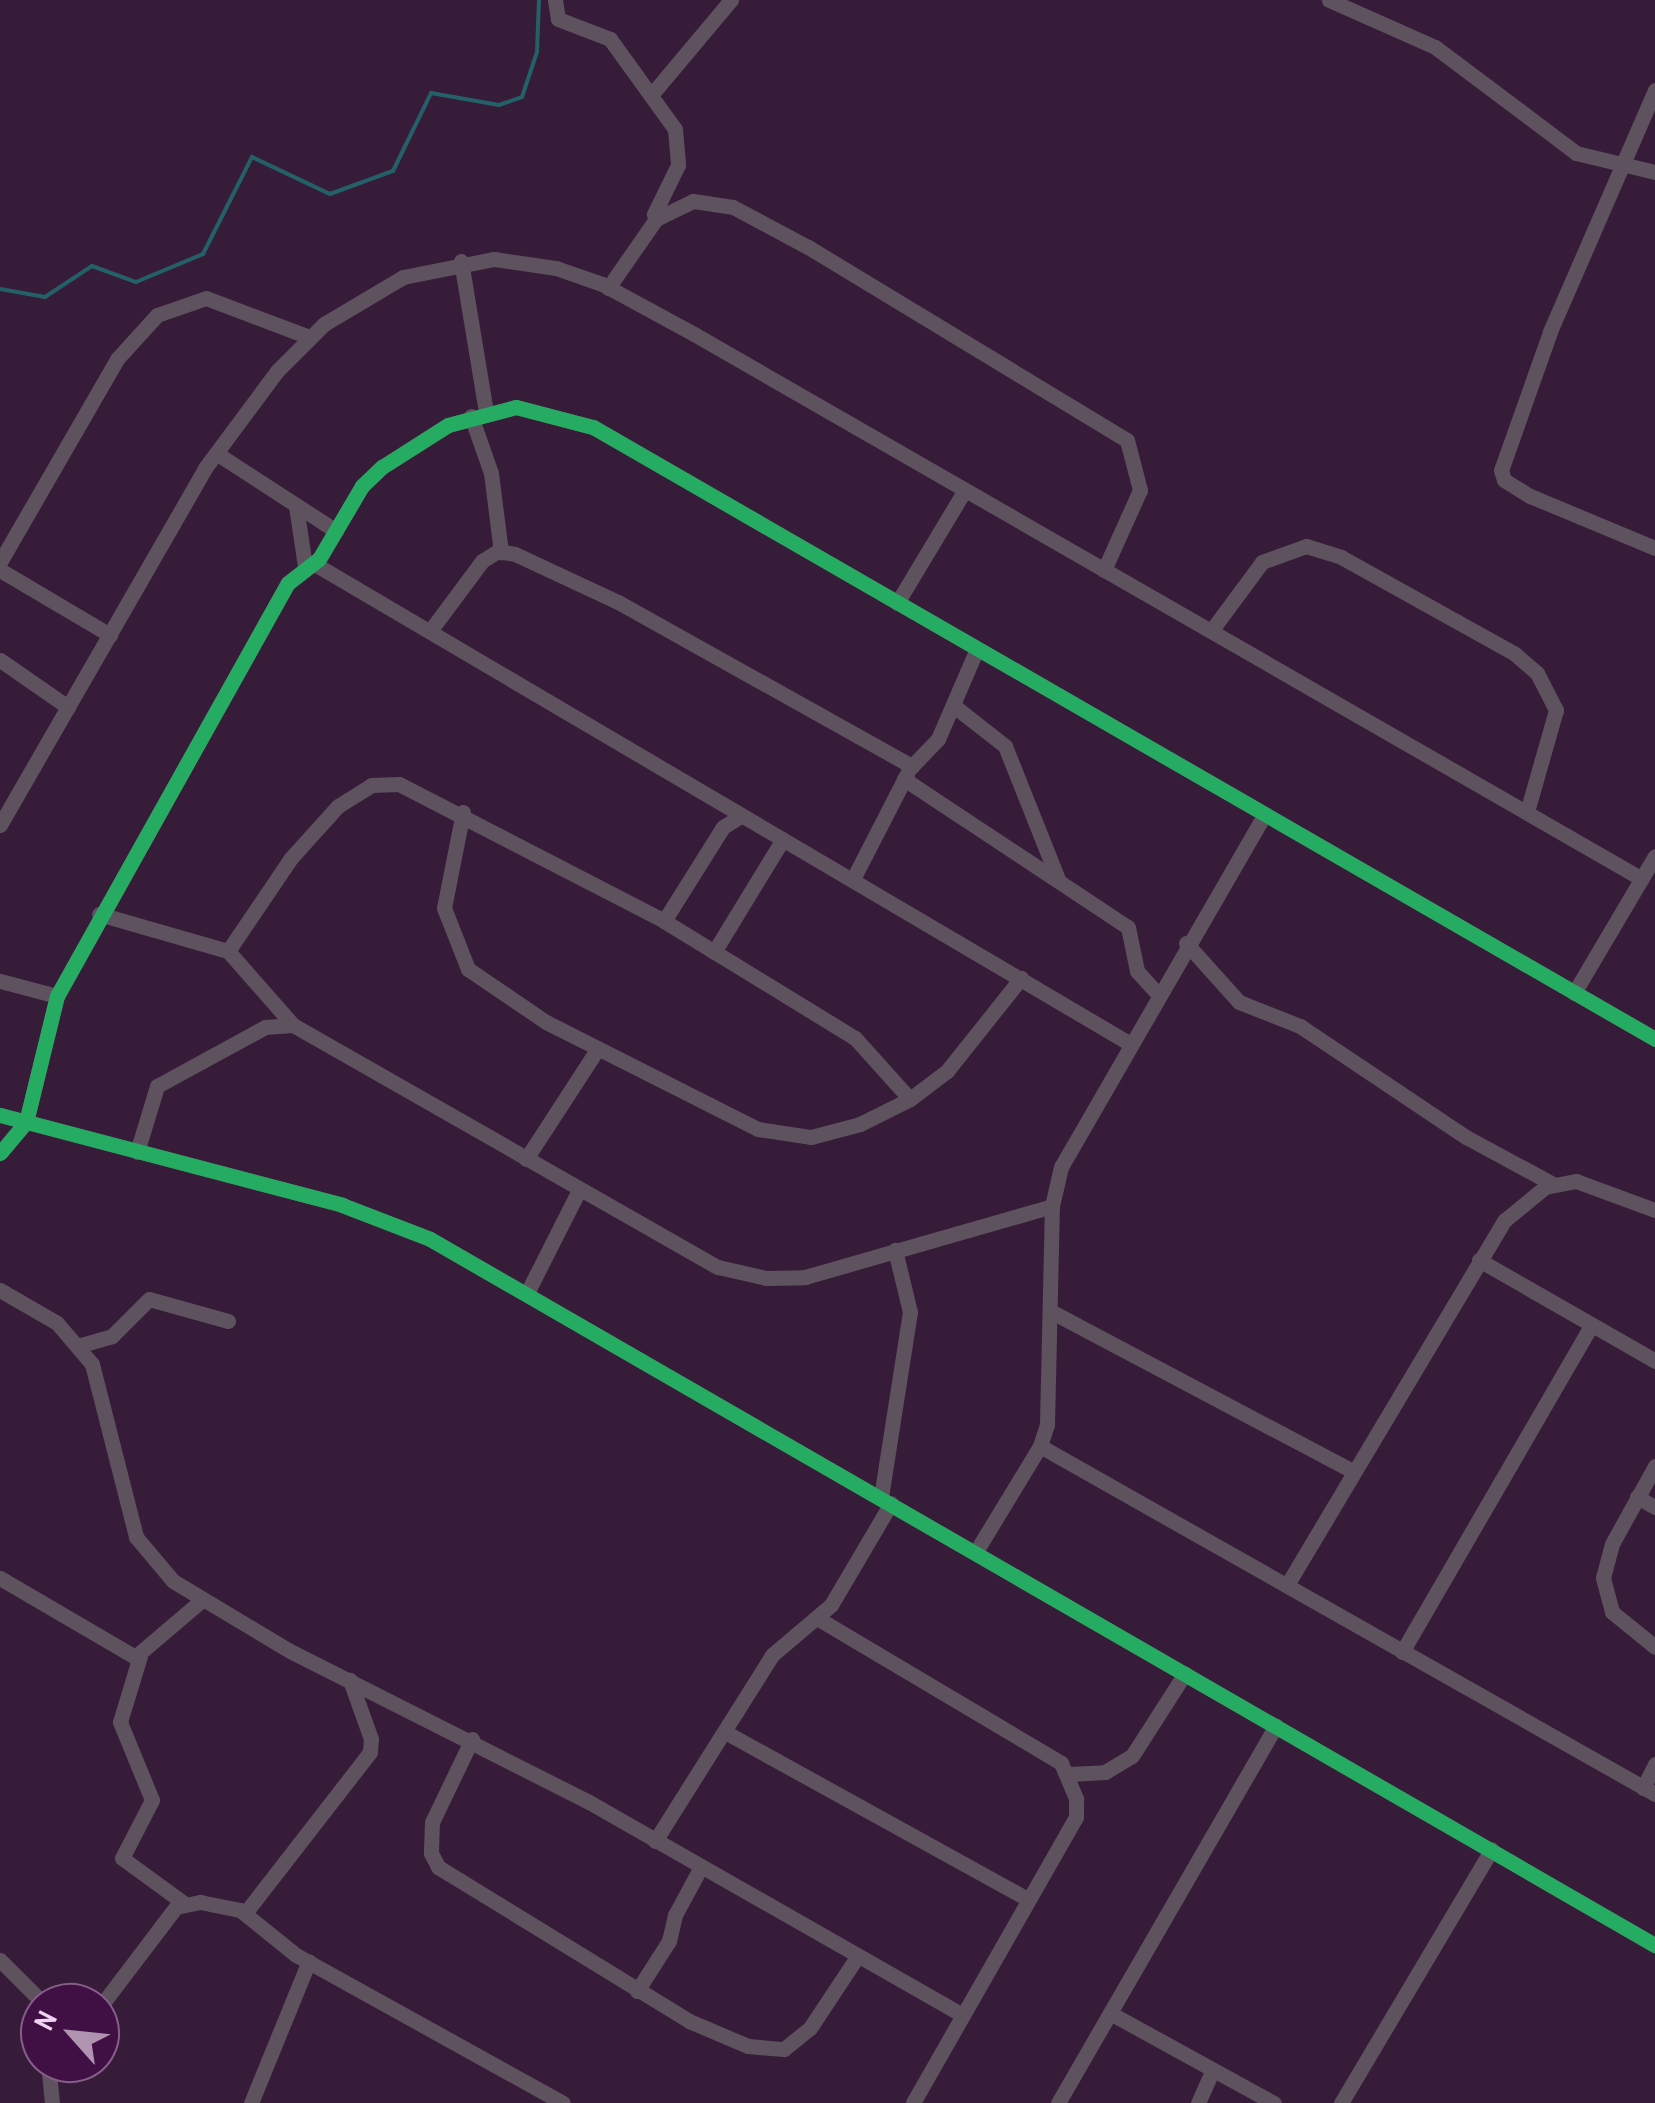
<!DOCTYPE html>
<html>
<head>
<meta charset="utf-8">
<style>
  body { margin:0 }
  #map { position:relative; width:1655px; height:2103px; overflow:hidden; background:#361c38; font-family:"Archivo Narrow",sans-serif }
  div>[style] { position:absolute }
  .stream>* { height:4px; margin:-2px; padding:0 2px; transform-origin:2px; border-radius:2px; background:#246068 }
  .minor>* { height:15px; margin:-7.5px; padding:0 7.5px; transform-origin:7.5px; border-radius:7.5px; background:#5e525f }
  .cycleway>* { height:15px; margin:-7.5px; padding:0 7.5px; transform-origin:7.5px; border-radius:7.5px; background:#26ab63 }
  span { translate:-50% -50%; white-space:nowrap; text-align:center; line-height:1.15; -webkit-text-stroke:8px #401044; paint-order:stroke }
  .north { position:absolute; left:20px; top:1983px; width:100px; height:100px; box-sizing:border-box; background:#401044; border:2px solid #865e8a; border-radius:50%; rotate:297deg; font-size:28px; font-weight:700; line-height:40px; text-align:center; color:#f0d3f2 }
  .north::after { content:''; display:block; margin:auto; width:35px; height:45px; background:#af93b1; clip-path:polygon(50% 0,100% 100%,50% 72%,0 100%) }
</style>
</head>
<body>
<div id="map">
  <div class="stream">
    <div style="left:0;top:289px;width:46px;rotate:10.1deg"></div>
    <div style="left:45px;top:297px;width:56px;rotate:-33.4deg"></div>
    <div style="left:92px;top:266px;width:47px;rotate:20deg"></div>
    <div style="left:136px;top:282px;width:73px;rotate:-22.7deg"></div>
    <div style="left:203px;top:254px;width:109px;rotate:-63.2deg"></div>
    <div style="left:252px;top:157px;width:86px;rotate:25.4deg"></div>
    <div style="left:330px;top:194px;width:67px;rotate:-20.1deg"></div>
    <div style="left:393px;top:171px;width:87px;rotate:-64deg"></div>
    <div style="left:431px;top:93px;width:69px;rotate:10deg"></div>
    <div style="left:499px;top:105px;width:24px;rotate:-19deg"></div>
    <div style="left:522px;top:97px;width:47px;rotate:-71.6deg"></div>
    <div style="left:537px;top:52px;width:52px;rotate:-87.8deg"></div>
  </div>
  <div class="minor">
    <div style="left:555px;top:0;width:19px;rotate:81deg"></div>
    <div style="left:558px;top:19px;width:56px;rotate:21deg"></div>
    <div style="left:610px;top:39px;width:111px;rotate:54.2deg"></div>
    <div style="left:675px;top:129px;width:36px;rotate:85deg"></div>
    <div style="left:678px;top:165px;width:55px;rotate:116.1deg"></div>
    <div style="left:1329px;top:0;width:116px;rotate:23.9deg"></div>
    <div style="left:1435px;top:47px;width:176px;rotate:36.9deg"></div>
    <div style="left:1576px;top:153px;width:81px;rotate:13.5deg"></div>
    <div style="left:1655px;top:90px;width:264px;rotate:113.5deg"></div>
    <div style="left:1550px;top:332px;width:146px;rotate:109.5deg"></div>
    <div style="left:1501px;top:470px;width:10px;rotate:73deg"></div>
    <div style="left:1504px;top:480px;width:31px;rotate:32deg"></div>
    <div style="left:1530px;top:496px;width:135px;rotate:22.6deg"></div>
    <div style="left:652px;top:94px;width:123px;rotate:-50deg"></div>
    <div style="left:461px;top:261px;width:153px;rotate:80.6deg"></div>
    <div style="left:608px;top:288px;width:84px;rotate:-55.2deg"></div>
    <div style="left:656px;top:219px;width:41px;rotate:-25.9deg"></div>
    <div style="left:693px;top:201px;width:40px;rotate:8.5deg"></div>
    <div style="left:733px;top:207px;width:85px;rotate:28.1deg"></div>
    <div style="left:808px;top:247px;width:373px;rotate:31.2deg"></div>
    <div style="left:1127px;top:440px;width:52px;rotate:75.4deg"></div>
    <div style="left:1140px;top:490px;width:88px;rotate:114.2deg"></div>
    <div style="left:471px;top:416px;width:60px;rotate:70.7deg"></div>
    <div style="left:491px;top:473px;width:80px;rotate:82.8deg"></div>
    <div style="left:216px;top:453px;width:143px;rotate:33deg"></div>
    <div style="left:296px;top:506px;width:61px;rotate:81.5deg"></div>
    <div style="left:0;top:562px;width:234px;rotate:-60deg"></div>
    <div style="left:117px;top:359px;width:59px;rotate:-47.7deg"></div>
    <div style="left:157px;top:315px;width:52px;rotate:-19.1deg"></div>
    <div style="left:206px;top:298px;width:110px;rotate:20.7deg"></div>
    <div style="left:313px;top:563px;width:944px;rotate:30.47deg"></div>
    <div style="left:0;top:570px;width:128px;rotate:30.6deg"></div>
    <div style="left:897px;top:603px;width:132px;rotate:-59deg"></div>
    <div style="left:430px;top:631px;width:87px;rotate:-53.4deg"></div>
    <div style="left:482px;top:561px;width:19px;rotate:-32deg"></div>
    <div style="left:498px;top:551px;width:17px;rotate:10deg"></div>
    <div style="left:515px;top:554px;width:114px;rotate:25deg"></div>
    <div style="left:618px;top:602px;width:337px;rotate:29.2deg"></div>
    <div style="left:912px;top:766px;width:37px;rotate:-46deg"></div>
    <div style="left:938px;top:739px;width:98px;rotate:-66.6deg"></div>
    <div style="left:1211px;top:631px;width:86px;rotate:-53.5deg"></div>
    <div style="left:1262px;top:562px;width:47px;rotate:-20deg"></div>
    <div style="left:1306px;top:546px;width:37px;rotate:17deg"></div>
    <div style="left:1341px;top:557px;width:199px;rotate:29.1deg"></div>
    <div style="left:1515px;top:654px;width:29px;rotate:41deg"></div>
    <div style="left:1537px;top:673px;width:42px;rotate:62.8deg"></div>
    <div style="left:1556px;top:710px;width:106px;rotate:105.9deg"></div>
    <div style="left:0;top:660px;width:83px;rotate:34.7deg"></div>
    <div style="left:954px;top:706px;width:65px;rotate:38.1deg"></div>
    <div style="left:1005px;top:746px;width:143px;rotate:68.3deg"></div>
    <div style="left:904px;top:779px;width:268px;rotate:33.5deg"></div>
    <div style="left:1128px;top:927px;width:45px;rotate:78.4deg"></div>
    <div style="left:1137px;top:971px;width:30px;rotate:48deg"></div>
    <div style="left:463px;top:812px;width:98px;rotate:101.2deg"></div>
    <div style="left:444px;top:908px;width:66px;rotate:68.5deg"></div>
    <div style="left:468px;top:969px;width:94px;rotate:34.2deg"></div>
    <div style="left:546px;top:1022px;width:237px;rotate:26.8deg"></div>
    <div style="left:758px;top:1129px;width:54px;rotate:8.6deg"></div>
    <div style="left:811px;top:1137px;width:51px;rotate:-14.9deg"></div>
    <div style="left:860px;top:1124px;width:56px;rotate:-26.6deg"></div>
    <div style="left:910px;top:1099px;width:46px;rotate:-37.1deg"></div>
    <div style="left:947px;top:1071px;width:119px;rotate:-51.5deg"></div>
    <div style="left:0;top:825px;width:412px;rotate:-60.1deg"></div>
    <div style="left:205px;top:468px;width:121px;rotate:-53.4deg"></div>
    <div style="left:277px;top:371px;width:66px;rotate:-45deg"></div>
    <div style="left:324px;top:324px;width:92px;rotate:-30.7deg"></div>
    <div style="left:403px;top:277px;width:93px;rotate:-11.2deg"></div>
    <div style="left:494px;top:259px;width:63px;rotate:8.3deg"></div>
    <div style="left:556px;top:268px;width:49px;rotate:19.2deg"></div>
    <div style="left:602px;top:284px;width:105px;rotate:28.5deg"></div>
    <div style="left:694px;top:334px;width:1093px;rotate:29.89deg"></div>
    <div style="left:853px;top:879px;width:120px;rotate:-62.8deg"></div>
    <div style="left:99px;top:914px;width:134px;rotate:16deg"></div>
    <div style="left:228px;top:951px;width:98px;rotate:48.7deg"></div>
    <div style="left:293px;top:1025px;width:489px;rotate:29.7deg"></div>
    <div style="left:718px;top:1267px;width:49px;rotate:12.9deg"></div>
    <div style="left:766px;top:1278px;width:39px;rotate:-1deg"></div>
    <div style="left:805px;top:1277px;width:257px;rotate:-16deg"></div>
    <div style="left:664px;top:921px;width:111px;rotate:-57.9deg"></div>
    <div style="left:723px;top:827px;width:22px;rotate:-32deg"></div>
    <div style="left:1186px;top:943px;width:79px;rotate:48.1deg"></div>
    <div style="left:1239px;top:1002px;width:66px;rotate:21.5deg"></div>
    <div style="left:1300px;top:1026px;width:200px;rotate:33.8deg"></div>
    <div style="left:1466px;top:1137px;width:99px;rotate:28.4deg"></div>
    <div style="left:228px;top:951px;width:112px;rotate:-55.9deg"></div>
    <div style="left:291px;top:858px;width:70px;rotate:-47.9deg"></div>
    <div style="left:338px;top:806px;width:39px;rotate:-32deg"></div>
    <div style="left:371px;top:785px;width:28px;rotate:-2deg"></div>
    <div style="left:399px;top:784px;width:298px;rotate:27.3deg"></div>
    <div style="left:664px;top:921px;width:224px;rotate:31.5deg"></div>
    <div style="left:855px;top:1038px;width:82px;rotate:48deg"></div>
    <div style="left:714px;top:952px;width:132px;rotate:-58.6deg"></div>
    <div style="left:0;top:981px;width:59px;rotate:14.7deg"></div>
    <div style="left:1574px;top:993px;width:159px;rotate:-59.4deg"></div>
    <div style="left:0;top:1115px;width:354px;rotate:14.7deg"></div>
    <div style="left:342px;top:1205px;width:94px;rotate:21.1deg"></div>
    <div style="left:430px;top:1239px;width:1414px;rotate:29.96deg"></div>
    <div style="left:137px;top:1152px;width:69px;rotate:-73.1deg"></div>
    <div style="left:157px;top:1086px;width:123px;rotate:-28.6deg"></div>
    <div style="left:265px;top:1027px;width:28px;rotate:-4deg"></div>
    <div style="left:0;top:1153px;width:40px;rotate:-50deg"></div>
    <div style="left:26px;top:1122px;width:130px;rotate:-76.2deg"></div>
    <div style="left:57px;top:996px;width:473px;rotate:-60.8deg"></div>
    <div style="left:288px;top:583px;width:39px;rotate:-38deg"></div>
    <div style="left:319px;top:559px;width:85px;rotate:-59.5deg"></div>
    <div style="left:362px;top:486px;width:28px;rotate:-44deg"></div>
    <div style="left:382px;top:467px;width:78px;rotate:-32.5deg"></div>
    <div style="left:448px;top:425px;width:70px;rotate:-14.8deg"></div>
    <div style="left:516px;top:407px;width:80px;rotate:14.6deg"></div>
    <div style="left:593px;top:427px;width:1226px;rotate:29.95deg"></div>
    <div style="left:526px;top:1159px;width:132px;rotate:-57deg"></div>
    <div style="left:1479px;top:1260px;width:203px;rotate:29.8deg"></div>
    <div style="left:0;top:1290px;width:66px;rotate:30.1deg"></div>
    <div style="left:57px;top:1323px;width:54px;rotate:49.5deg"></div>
    <div style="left:92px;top:1364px;width:179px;rotate:75.7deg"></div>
    <div style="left:136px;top:1537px;width:57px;rotate:49.9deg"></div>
    <div style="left:173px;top:1581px;width:136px;rotate:30.9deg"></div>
    <div style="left:290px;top:1651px;width:335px;rotate:26.8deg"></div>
    <div style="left:589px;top:1802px;width:430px;rotate:29.7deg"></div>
    <div style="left:527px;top:1293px;width:115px;rotate:-63.2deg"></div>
    <div style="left:1054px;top:1313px;width:336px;rotate:27.9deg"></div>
    <div style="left:81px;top:1345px;width:32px;rotate:-16deg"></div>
    <div style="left:112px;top:1336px;width:52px;rotate:-45deg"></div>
    <div style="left:149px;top:1299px;width:82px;rotate:15.6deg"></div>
    <div style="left:1040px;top:1446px;width:707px;rotate:29.5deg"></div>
    <div style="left:1655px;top:1466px;width:89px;rotate:118.9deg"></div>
    <div style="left:1612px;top:1544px;width:35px;rotate:105deg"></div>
    <div style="left:1603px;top:1578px;width:35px;rotate:75deg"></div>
    <div style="left:1612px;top:1612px;width:55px;rotate:39.1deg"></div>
    <div style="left:881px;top:1497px;width:187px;rotate:-81.1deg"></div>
    <div style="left:910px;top:1312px;width:64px;rotate:-103.6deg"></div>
    <div style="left:1637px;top:1497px;width:21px;rotate:29deg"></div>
    <div style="left:975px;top:1553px;width:125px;rotate:-58.7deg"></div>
    <div style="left:1040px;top:1446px;width:23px;rotate:-72deg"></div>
    <div style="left:1047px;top:1424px;width:218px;rotate:-88.7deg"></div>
    <div style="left:1052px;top:1206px;width:40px;rotate:-77deg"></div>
    <div style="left:1061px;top:1167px;width:406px;rotate:-60deg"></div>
    <div style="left:0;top:1578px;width:156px;rotate:30.3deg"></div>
    <div style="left:135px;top:1657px;width:88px;rotate:-40.4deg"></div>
    <div style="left:1287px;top:1585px;width:425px;rotate:-59.2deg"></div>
    <div style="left:1505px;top:1220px;width:52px;rotate:-39.5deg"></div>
    <div style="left:1545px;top:1187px;width:32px;rotate:-11deg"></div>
    <div style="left:1576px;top:1181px;width:84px;rotate:20.2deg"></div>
    <div style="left:817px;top:1618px;width:284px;rotate:30.7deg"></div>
    <div style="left:1061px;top:1763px;width:39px;rotate:67deg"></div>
    <div style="left:1076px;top:1799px;width:18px;rotate:90deg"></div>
    <div style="left:1076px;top:1817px;width:329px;rotate:119.7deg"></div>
    <div style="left:1402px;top:1652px;width:377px;rotate:-59.9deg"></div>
    <div style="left:140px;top:1656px;width:69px;rotate:106.9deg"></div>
    <div style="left:120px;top:1722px;width:84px;rotate:67.7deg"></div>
    <div style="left:152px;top:1800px;width:65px;rotate:117.3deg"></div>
    <div style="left:122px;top:1858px;width:78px;rotate:36.1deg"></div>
    <div style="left:725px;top:1732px;width:347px;rotate:28.9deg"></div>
    <div style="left:472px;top:1739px;width:92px;rotate:115.7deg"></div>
    <div style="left:432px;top:1822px;width:31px;rotate:92deg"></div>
    <div style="left:431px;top:1853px;width:16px;rotate:63deg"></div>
    <div style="left:438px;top:1867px;width:294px;rotate:31.5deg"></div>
    <div style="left:689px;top:2021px;width:64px;rotate:23deg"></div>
    <div style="left:748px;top:2046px;width:36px;rotate:5deg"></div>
    <div style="left:784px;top:2049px;width:33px;rotate:-39deg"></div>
    <div style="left:810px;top:2028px;width:85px;rotate:-56.5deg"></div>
    <div style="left:1069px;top:1774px;width:36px;rotate:-3deg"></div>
    <div style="left:1105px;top:1772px;width:31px;rotate:-31deg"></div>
    <div style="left:1132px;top:1756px;width:98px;rotate:-57.4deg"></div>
    <div style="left:1643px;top:1788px;width:27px;rotate:-63deg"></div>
    <div style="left:655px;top:1841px;width:220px;rotate:-57.8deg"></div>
    <div style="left:772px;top:1655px;width:77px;rotate:-40.3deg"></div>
    <div style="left:831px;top:1605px;width:118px;rotate:-59.5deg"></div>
    <div style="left:246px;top:1912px;width:202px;rotate:-52.2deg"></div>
    <div style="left:370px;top:1752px;width:13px;rotate:-86deg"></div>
    <div style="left:371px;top:1739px;width:63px;rotate:-109.6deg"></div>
    <div style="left:0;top:1960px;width:61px;rotate:45deg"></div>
    <div style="left:637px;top:1991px;width:59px;rotate:-57.4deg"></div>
    <div style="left:669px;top:1941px;width:27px;rotate:-77deg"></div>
    <div style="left:675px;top:1915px;width:55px;rotate:-61.6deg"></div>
    <div style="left:100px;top:2007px;width:126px;rotate:-52.8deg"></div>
    <div style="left:176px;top:1907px;width:25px;rotate:-12deg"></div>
    <div style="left:200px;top:1902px;width:41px;rotate:11.3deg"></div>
    <div style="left:240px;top:1910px;width:72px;rotate:38.8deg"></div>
    <div style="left:296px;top:1955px;width:305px;rotate:29deg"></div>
    <div style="left:1110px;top:2013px;width:187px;rotate:28.8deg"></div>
    <div style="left:48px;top:2063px;width:40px;rotate:84.3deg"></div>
    <div style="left:251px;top:2103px;width:153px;rotate:-67.8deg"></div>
    <div style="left:1058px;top:2103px;width:436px;rotate:-60deg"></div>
    <div style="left:1198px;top:2103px;width:36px;rotate:-66deg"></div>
    <div style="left:1341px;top:2103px;width:295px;rotate:-59.3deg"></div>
  </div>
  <div class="cycleway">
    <div style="left:0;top:1115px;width:354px;rotate:14.7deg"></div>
    <div style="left:342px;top:1205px;width:94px;rotate:21.1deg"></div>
    <div style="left:430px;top:1239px;width:1414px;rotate:29.96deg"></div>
    <div style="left:0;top:1153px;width:40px;rotate:-50deg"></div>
    <div style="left:26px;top:1122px;width:130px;rotate:-76.2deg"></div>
    <div style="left:57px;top:996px;width:473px;rotate:-60.8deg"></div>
    <div style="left:288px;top:583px;width:39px;rotate:-38deg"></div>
    <div style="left:319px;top:559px;width:85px;rotate:-59.5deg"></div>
    <div style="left:362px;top:486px;width:28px;rotate:-44deg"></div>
    <div style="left:382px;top:467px;width:78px;rotate:-32.5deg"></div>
    <div style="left:448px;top:425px;width:70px;rotate:-14.8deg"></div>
    <div style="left:516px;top:407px;width:80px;rotate:14.6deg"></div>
    <div style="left:593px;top:427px;width:1226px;rotate:29.95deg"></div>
  </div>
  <div class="north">N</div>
</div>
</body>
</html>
